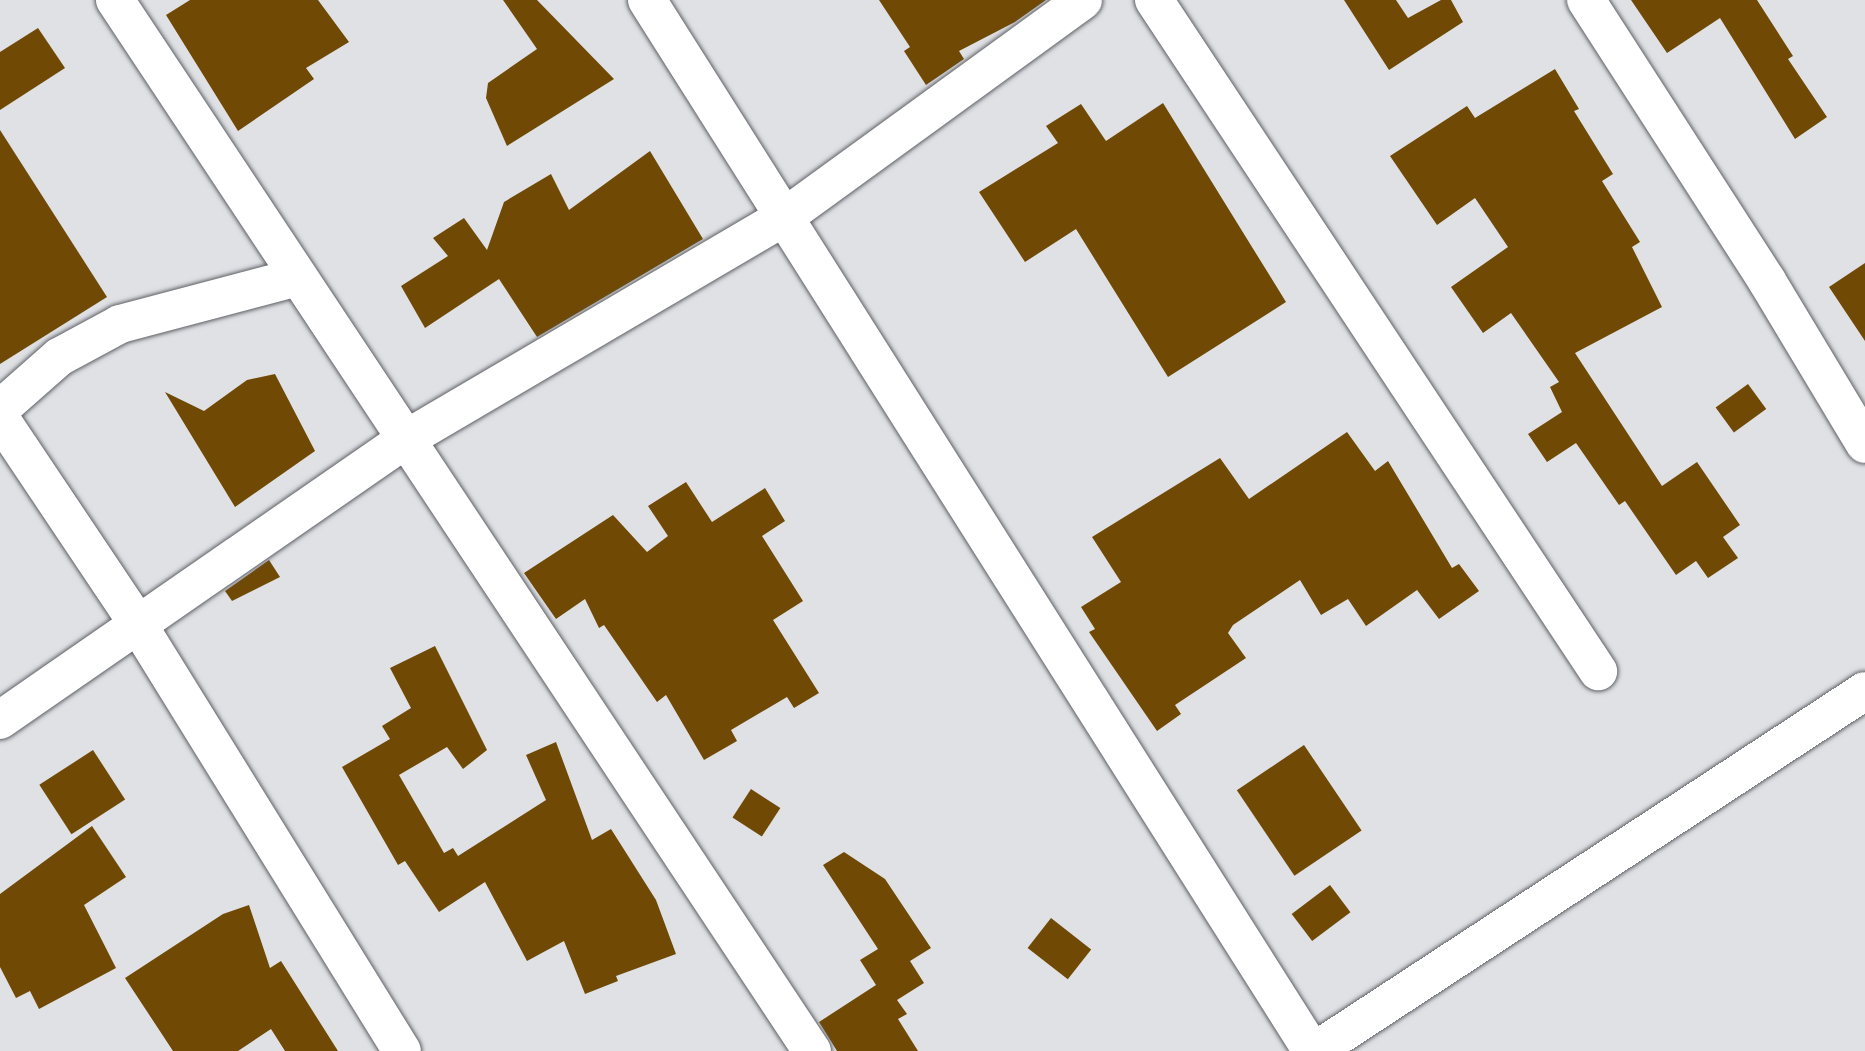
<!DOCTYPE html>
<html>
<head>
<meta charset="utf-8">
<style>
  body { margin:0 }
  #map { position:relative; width:1865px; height:1051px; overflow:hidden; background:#dfe1e5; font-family:"Alegreya Sans",sans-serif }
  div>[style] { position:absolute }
  .building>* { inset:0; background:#704904; transform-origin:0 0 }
  .roads { filter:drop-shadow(0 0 2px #5e6064) drop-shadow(0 0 2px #5e6064) }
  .minor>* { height:38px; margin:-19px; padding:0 19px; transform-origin:19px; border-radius:19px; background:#fff }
  .tertiary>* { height:38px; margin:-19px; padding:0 19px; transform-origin:19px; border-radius:19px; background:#fff }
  span { translate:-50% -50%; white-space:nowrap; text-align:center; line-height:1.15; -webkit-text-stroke:7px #eceef3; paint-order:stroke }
</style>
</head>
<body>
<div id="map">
  <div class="building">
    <div style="clip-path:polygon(190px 0,318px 0,349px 42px,306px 68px,314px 79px,238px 131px,166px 15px)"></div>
    <div style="clip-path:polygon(503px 0,537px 0,614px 79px,507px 146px,486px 98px,488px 83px,537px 49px)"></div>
    <div style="clip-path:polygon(879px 0,1046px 0,1015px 22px,959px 51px,964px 59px,926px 85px,904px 51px,910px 47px)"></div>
    <div style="clip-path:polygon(1344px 0,1396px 0,1408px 18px,1441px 0,1451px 0,1463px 22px,1389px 70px)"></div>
    <div style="clip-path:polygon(1631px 0,1757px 0,1793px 56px,1788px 59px,1827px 117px,1795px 139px,1720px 18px,1667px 53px)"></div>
    <div style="clip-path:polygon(38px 28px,65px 68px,0 110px,0 52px)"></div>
    <div style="clip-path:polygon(1555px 69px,1579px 109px,1574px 111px,1613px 174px,1602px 181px,1640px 242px,1632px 247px,1662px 307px,1575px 353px,1662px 486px,1697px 462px,1740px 525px,1723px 537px,1738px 558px,1708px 578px,1696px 561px,1676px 575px,1625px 501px,1619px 505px,1576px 443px,1547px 462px,1528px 434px,1562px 412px,1550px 387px,1559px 382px,1511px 313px,1483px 333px,1451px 287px,1508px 247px,1475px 198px,1437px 225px,1390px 156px,1467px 106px,1475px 118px)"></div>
    <div style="clip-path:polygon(1163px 103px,1286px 302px,1168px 377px,1076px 229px,1025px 262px,979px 192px,1058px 143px,1046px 126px,1081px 104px,1106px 141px)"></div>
    <div style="clip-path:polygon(0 130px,107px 297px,0 364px)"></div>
    <div style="clip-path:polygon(650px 151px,703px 239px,537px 337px,499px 279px,425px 328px,401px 286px,448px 256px,433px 238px,464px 218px,487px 250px,504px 202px,551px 174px,569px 210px)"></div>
    <div style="clip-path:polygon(1865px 263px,1865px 341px,1829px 287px)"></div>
    <div style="clip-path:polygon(275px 374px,315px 451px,235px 507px,165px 392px,204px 411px,247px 380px)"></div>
    <div style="left:1748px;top:384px;width:31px;height:40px;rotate:54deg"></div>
    <div style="clip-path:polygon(1347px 432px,1375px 471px,1388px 461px,1452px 568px,1459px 564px,1479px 591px,1439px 619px,1417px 590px,1366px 626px,1348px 599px,1321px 615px,1300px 580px,1233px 625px,1228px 633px,1246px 658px,1175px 705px,1181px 714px,1157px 731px,1089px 632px,1095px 629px,1081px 607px,1121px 582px,1092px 537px,1220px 458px,1249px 499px)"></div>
    <div style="clip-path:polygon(686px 482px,712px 522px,765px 488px,785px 521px,762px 536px,803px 601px,773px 620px,819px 693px,794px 708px,787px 697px,731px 730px,737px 741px,704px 760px,666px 695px,657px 702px,604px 625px,599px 628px,585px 599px,556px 619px,524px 573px,613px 515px,647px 552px,668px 536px,648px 506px)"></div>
    <div style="clip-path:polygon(269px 560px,280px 577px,232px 601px,225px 591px)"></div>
    <div style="clip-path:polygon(435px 646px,487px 750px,463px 769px,447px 747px,399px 775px,444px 853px,453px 848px,458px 856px,546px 800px,526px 755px,556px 742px,592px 840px,611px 829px,656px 900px,676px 954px,616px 976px,618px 981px,585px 994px,564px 941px,527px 961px,485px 882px,439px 912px,405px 861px,398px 865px,342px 767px,390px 739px,382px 726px,411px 708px,390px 668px)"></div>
    <div style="left:1304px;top:745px;width:103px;height:81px;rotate:56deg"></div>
    <div style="left:93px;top:750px;width:59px;height:64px;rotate:57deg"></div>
    <div style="left:751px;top:789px;width:35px;height:34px;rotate:33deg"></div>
    <div style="clip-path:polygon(92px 826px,126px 877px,84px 905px,116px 968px,39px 1009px,30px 991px,16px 998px,0 967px,0 894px)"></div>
    <div style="clip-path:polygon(844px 852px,885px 879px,931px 948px,910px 961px,924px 983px,897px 1000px,907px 1014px,898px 1019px,918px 1051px,837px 1051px,819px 1022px,876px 985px,860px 960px,878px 949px,823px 865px)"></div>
    <div style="left:1330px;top:885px;width:34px;height:48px;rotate:53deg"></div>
    <div style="clip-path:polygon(249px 905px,270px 968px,281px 961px,338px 1051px,285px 1051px,271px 1029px,238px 1051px,173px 1051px,125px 978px,223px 914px)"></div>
    <div style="left:1051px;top:918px;width:51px;height:38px;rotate:38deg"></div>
  </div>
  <div class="roads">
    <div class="minor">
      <div style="left:115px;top:0;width:1261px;rotate:56.45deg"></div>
      <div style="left:647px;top:0;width:1244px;rotate:57.68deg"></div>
      <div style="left:1154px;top:0;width:805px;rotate:56.51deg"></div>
      <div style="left:1586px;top:0;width:334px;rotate:57.2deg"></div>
      <div style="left:1767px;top:281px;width:190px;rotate:59deg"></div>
      <div style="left:0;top:409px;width:79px;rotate:-41.4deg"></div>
      <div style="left:59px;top:357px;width:69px;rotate:-28.4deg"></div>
      <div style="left:120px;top:324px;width:184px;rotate:-14.8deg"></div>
      <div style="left:0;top:418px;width:247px;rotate:56.2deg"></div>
      <div style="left:137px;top:623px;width:503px;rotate:58.24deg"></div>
      <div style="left:0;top:720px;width:494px;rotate:-34.7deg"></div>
      <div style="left:406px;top:439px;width:441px;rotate:-30.4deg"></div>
      <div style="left:786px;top:216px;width:367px;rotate:-36deg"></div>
    </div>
    <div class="tertiary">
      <div style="left:1315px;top:1051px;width:657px;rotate:-33.21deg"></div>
    </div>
  </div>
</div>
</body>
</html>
